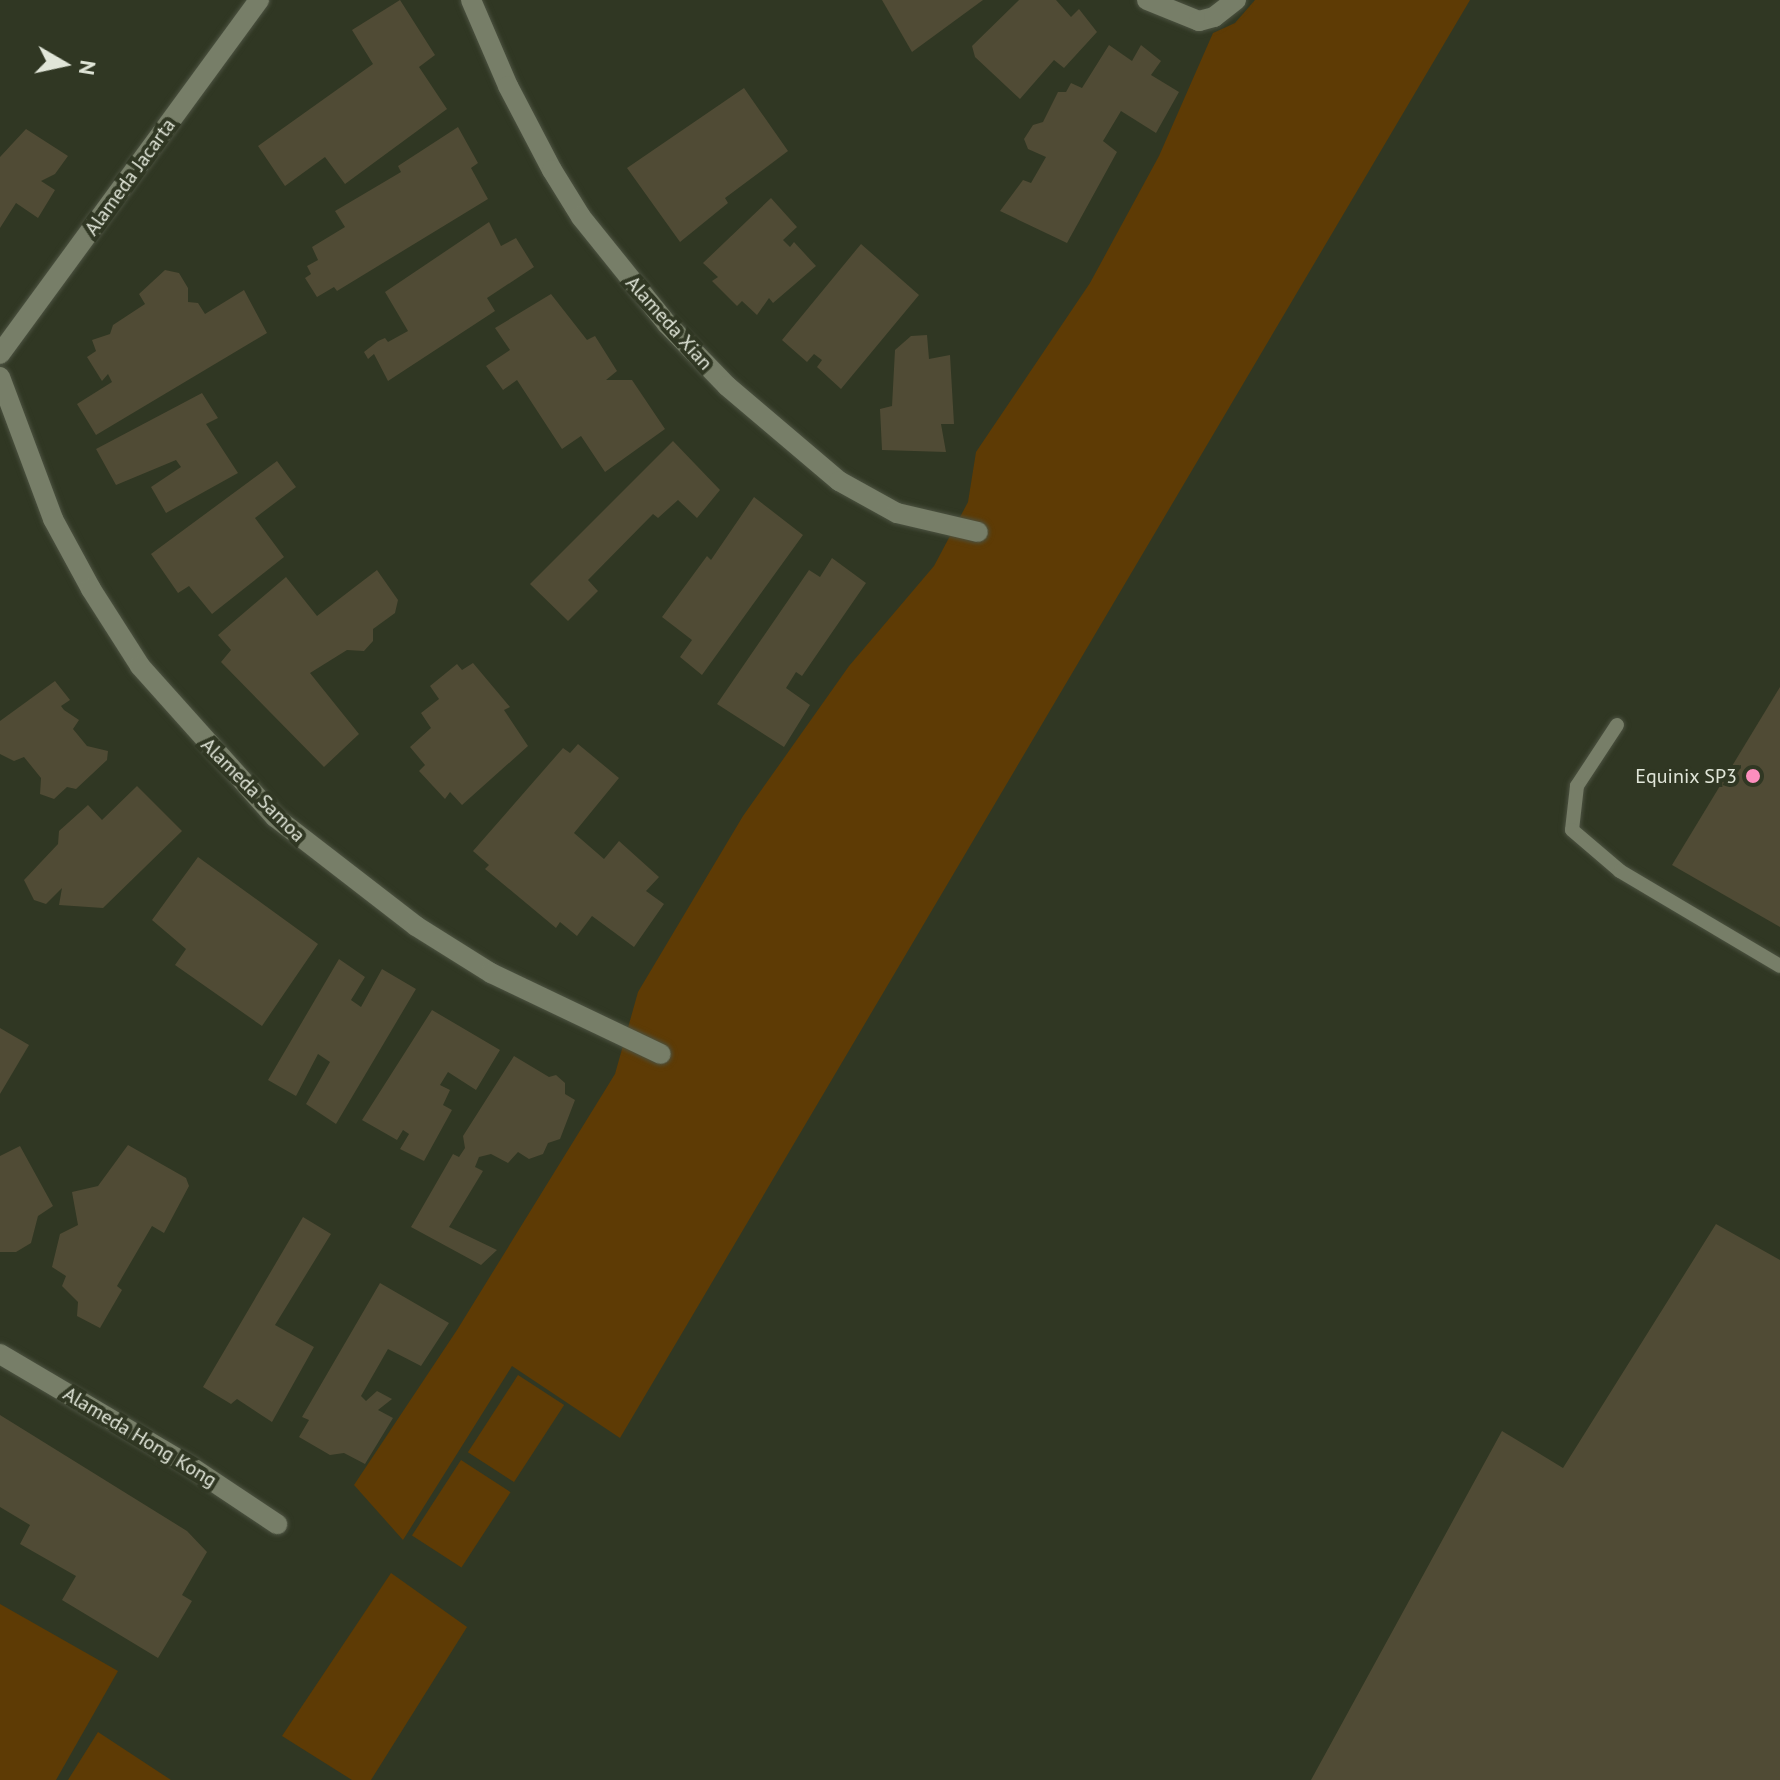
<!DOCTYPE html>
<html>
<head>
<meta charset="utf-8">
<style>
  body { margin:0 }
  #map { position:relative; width:1780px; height:1780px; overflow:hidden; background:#303723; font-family:"PT Sans",sans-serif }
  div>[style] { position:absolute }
  .green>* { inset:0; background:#5e3b05; transform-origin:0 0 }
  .building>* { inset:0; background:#504b35 }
  .roads { filter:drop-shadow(0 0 2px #4c5241) drop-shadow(0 0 2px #4c5241) }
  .service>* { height:14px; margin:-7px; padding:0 7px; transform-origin:7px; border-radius:7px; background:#777e68 }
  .minor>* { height:20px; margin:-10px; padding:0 10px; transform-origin:10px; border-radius:10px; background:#777e68 }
  .dots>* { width:22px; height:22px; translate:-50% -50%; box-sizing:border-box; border:4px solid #303723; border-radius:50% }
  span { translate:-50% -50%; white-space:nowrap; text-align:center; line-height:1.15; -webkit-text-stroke:8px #303723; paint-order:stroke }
  .street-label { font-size:20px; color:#e1e6d9 }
  .poi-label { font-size:20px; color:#e1e6d9 }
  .right { translate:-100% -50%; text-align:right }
  .north { position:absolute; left:24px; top:24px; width:80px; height:80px; -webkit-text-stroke:6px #303723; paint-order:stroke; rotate:99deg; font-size:22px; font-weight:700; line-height:32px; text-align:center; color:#e1e6d9 }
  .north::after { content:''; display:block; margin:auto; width:28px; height:36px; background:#e1e6d9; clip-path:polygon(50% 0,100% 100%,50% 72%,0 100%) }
</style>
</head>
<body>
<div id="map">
  <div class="green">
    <div style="clip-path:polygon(1255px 0,1470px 0,620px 1438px,512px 1366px,403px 1540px,354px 1485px,457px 1330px,615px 1074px,638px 992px,743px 816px,849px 666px,934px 566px,968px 502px,976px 452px,1090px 283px,1159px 156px,1213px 33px,1235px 23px)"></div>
    <div style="left:518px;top:1375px;width:55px;height:92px;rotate:33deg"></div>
    <div style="left:461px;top:1460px;width:59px;height:90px;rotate:33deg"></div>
    <div style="clip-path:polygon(391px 1573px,467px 1627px,371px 1780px,352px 1780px,282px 1736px)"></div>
    <div style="clip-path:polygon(0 1604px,118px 1671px,56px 1780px,0 1780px)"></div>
    <div style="clip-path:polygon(98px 1732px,171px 1780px,68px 1780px)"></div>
  </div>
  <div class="building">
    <div style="clip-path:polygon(400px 0,435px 55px,419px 67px,447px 109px,345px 184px,325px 157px,285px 186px,258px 146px,373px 64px,352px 30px)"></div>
    <div style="clip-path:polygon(882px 0,983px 0,912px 52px)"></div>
    <div style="clip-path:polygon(1019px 0,1056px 0,1071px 17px,1079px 9px,1097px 32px,1064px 68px,1054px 60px,1020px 99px,975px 57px,972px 46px)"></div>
    <div style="clip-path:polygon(1109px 45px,1132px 61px,1141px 45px,1161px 61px,1151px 75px,1179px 92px,1156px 133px,1121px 111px,1103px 141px,1117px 152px,1067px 243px,1000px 211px,1023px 180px,1031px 183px,1046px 157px,1028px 149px,1024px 139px,1033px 125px,1043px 122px,1058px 92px,1066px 92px,1071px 83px,1082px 88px)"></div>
    <div style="clip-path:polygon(744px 88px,788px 151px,725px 198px,728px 203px,680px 242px,627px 168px)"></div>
    <div style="clip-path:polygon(458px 127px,478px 163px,471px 168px,488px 199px,337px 291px,334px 287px,317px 297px,305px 278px,311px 274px,307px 266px,318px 260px,312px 247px,345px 227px,335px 211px,401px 172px,398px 166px)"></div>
    <div style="clip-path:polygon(26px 129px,68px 156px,55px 174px,41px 181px,55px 190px,38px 218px,16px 203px,0 228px,0 157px)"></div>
    <div style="clip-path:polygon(771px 198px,797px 227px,783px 240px,790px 247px,794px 242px,816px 266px,773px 303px,769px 298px,757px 315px,742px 301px,737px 306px,712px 281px,718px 277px,703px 263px)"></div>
    <div style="clip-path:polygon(489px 222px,501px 246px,516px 238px,534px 267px,487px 298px,495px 311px,388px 381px,374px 354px,368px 359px,364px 352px,378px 341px,385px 338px,388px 342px,408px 331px,385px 292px)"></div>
    <div style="clip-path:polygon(861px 244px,919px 295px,841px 389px,817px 367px,822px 360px,814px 354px,807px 362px,782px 340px)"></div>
    <div style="clip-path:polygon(165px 270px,179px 273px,188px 288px,188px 302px,198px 303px,205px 314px,244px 290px,267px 333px,96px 435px,77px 404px,112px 382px,108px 374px,102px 381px,87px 357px,96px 351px,92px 340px,110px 334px,113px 325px,145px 304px,139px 294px)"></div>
    <div style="clip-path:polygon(551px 294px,587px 340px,595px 336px,617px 371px,606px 380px,632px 380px,665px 429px,605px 472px,581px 436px,562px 449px,517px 380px,503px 390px,486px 366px,510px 350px,495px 328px)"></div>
    <div style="clip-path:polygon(927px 335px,929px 359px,950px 355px,954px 424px,941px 424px,946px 452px,882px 450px,880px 409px,892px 406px,895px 350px,911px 336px)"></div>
    <div style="clip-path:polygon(202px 393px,218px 418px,206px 424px,238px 473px,166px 513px,151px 487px,181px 467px,176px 460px,116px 485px,96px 449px)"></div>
    <div style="clip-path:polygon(673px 441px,720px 490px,697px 518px,678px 500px,658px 518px,653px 514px,588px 580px,598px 591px,568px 621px,530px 584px)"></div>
    <div style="clip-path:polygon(277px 461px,296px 487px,255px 518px,284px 557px,212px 614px,189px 586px,178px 593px,151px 554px)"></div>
    <div style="clip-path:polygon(754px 497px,803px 535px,702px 675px,680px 657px,692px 640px,662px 617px,707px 556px,711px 560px)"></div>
    <div style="clip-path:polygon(832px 558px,866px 583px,802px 676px,796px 672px,786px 688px,810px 705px,784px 747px,717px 704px,809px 570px,820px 577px)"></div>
    <div style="clip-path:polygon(377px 570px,398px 600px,395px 613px,373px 629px,373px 641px,364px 651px,347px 650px,310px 673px,359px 734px,324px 767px,221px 662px,231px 650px,218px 635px,286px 577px,317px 616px)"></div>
    <div style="clip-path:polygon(473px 663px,510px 707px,504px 710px,528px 746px,462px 805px,450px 792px,445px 799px,419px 771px,425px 765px,410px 747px,431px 728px,421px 713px,439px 699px,430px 686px,457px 664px,462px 670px)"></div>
    <div style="clip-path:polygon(55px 681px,70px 700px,61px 706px,64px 710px,79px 720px,73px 729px,87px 746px,108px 751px,107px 760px,76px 789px,67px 787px,54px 799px,40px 794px,41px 778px,24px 757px,14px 761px,0 754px,0 721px)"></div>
    <div style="clip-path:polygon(1780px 687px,1780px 927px,1672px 865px)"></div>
    <div style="clip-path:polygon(578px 744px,619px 778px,574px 833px,604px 859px,619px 841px,659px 877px,646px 891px,664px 904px,634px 947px,592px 916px,577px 936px,560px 922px,556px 928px,485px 869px,489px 865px,473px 851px,563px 748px,570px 753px)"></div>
    <div style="clip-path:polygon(137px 786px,182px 831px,103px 908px,59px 905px,62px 888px,46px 904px,34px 900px,24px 880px,58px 844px,59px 831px,88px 805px,102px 820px)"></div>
    <div style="clip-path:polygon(198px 857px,318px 944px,262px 1026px,175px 965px,186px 949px,152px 920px)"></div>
    <div style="clip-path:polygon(339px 959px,365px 977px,351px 1000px,361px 1007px,382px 969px,416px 989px,336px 1124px,306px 1104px,330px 1062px,318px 1054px,296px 1096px,268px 1080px)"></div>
    <div style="clip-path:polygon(432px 1010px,500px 1050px,476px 1090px,448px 1072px,440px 1085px,450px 1090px,443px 1105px,452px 1110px,424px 1161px,400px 1149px,409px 1134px,403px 1130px,397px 1140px,362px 1120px)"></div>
    <div style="clip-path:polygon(0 1028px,29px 1045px,0 1094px)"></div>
    <div style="clip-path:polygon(514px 1056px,549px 1077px,556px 1075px,565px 1083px,565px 1094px,575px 1100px,560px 1139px,548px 1143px,543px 1154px,529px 1159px,518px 1152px,508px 1163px,491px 1154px,479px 1157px,475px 1167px,483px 1171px,449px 1227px,497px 1250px,481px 1265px,411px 1227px,453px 1154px,459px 1157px,465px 1148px,463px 1136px)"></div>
    <div style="clip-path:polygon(128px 1145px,186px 1178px,189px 1186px,164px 1233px,152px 1226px,117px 1286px,122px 1290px,100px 1328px,77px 1316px,78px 1302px,62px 1286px,66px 1276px,52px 1267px,60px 1234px,78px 1225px,72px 1192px,98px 1186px)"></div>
    <div style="clip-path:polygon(20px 1146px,53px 1206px,38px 1216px,31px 1243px,16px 1252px,0 1252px,0 1156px)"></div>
    <div style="clip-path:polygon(303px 1217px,331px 1234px,275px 1325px,314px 1347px,272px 1422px,237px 1399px,231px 1404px,203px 1387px)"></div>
    <div style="clip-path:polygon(1716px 1224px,1780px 1260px,1780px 1780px,1311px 1780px,1502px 1431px,1563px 1468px)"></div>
    <div style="clip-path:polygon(380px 1283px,449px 1323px,421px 1366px,388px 1349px,361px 1396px,366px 1401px,377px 1391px,392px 1399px,378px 1410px,393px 1418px,365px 1464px,344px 1453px,330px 1455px,299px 1437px,309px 1420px,302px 1417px)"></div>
    <div style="clip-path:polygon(0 1415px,187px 1531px,207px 1552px,182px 1595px,192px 1601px,158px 1658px,62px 1600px,76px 1576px,20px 1544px,30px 1525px,0 1507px)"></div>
  </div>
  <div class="roads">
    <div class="service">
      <div style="left:1617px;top:725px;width:73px;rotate:123.3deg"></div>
      <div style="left:1577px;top:786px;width:44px;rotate:96.5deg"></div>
      <div style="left:1572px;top:830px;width:63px;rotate:40.5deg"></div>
      <div style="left:1620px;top:871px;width:186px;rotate:30.7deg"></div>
    </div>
    <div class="minor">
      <div style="left:471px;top:0;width:94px;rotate:66.7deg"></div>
      <div style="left:508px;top:86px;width:95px;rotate:62.4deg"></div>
      <div style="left:552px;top:170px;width:55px;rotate:58.3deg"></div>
      <div style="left:581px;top:217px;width:137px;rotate:51.2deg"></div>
      <div style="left:667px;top:324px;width:86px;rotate:45.9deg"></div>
      <div style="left:727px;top:386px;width:147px;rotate:40.3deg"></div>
      <div style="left:839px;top:481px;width:66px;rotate:28.9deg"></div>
      <div style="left:897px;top:513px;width:83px;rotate:13.2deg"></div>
      <div style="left:1147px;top:0;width:56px;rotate:22deg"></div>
      <div style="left:1199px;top:21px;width:16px;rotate:-15deg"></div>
      <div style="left:1214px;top:17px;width:28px;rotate:-38deg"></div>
      <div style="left:0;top:354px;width:439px;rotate:-53.8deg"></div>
      <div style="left:0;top:377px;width:152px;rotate:69.5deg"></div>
      <div style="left:53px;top:519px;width:80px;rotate:61.5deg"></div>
      <div style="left:91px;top:589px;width:91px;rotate:57.5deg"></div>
      <div style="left:140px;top:666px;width:203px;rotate:48.2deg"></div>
      <div style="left:275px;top:817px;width:178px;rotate:37.7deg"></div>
      <div style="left:416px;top:926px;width:89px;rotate:32.1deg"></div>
      <div style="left:491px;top:973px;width:188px;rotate:25.5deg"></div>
      <div style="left:0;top:1354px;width:221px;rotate:30.5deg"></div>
      <div style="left:190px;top:1466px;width:105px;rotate:33.7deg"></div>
    </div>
  </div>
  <div class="dots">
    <div style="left:1753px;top:776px;background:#fd8ebe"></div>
  </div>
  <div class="street-label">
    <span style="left:130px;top:177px;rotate:-54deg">Alameda Jacarta</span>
    <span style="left:669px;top:323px;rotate:48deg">Alameda Xian</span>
    <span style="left:253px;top:790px;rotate:45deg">Alameda Samoa</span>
    <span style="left:140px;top:1437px;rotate:31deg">Alameda Hong Kong</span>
  </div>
  <div class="poi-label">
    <span class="right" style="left:1737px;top:776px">Equinix SP3</span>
  </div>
  <div class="north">N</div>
</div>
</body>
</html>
